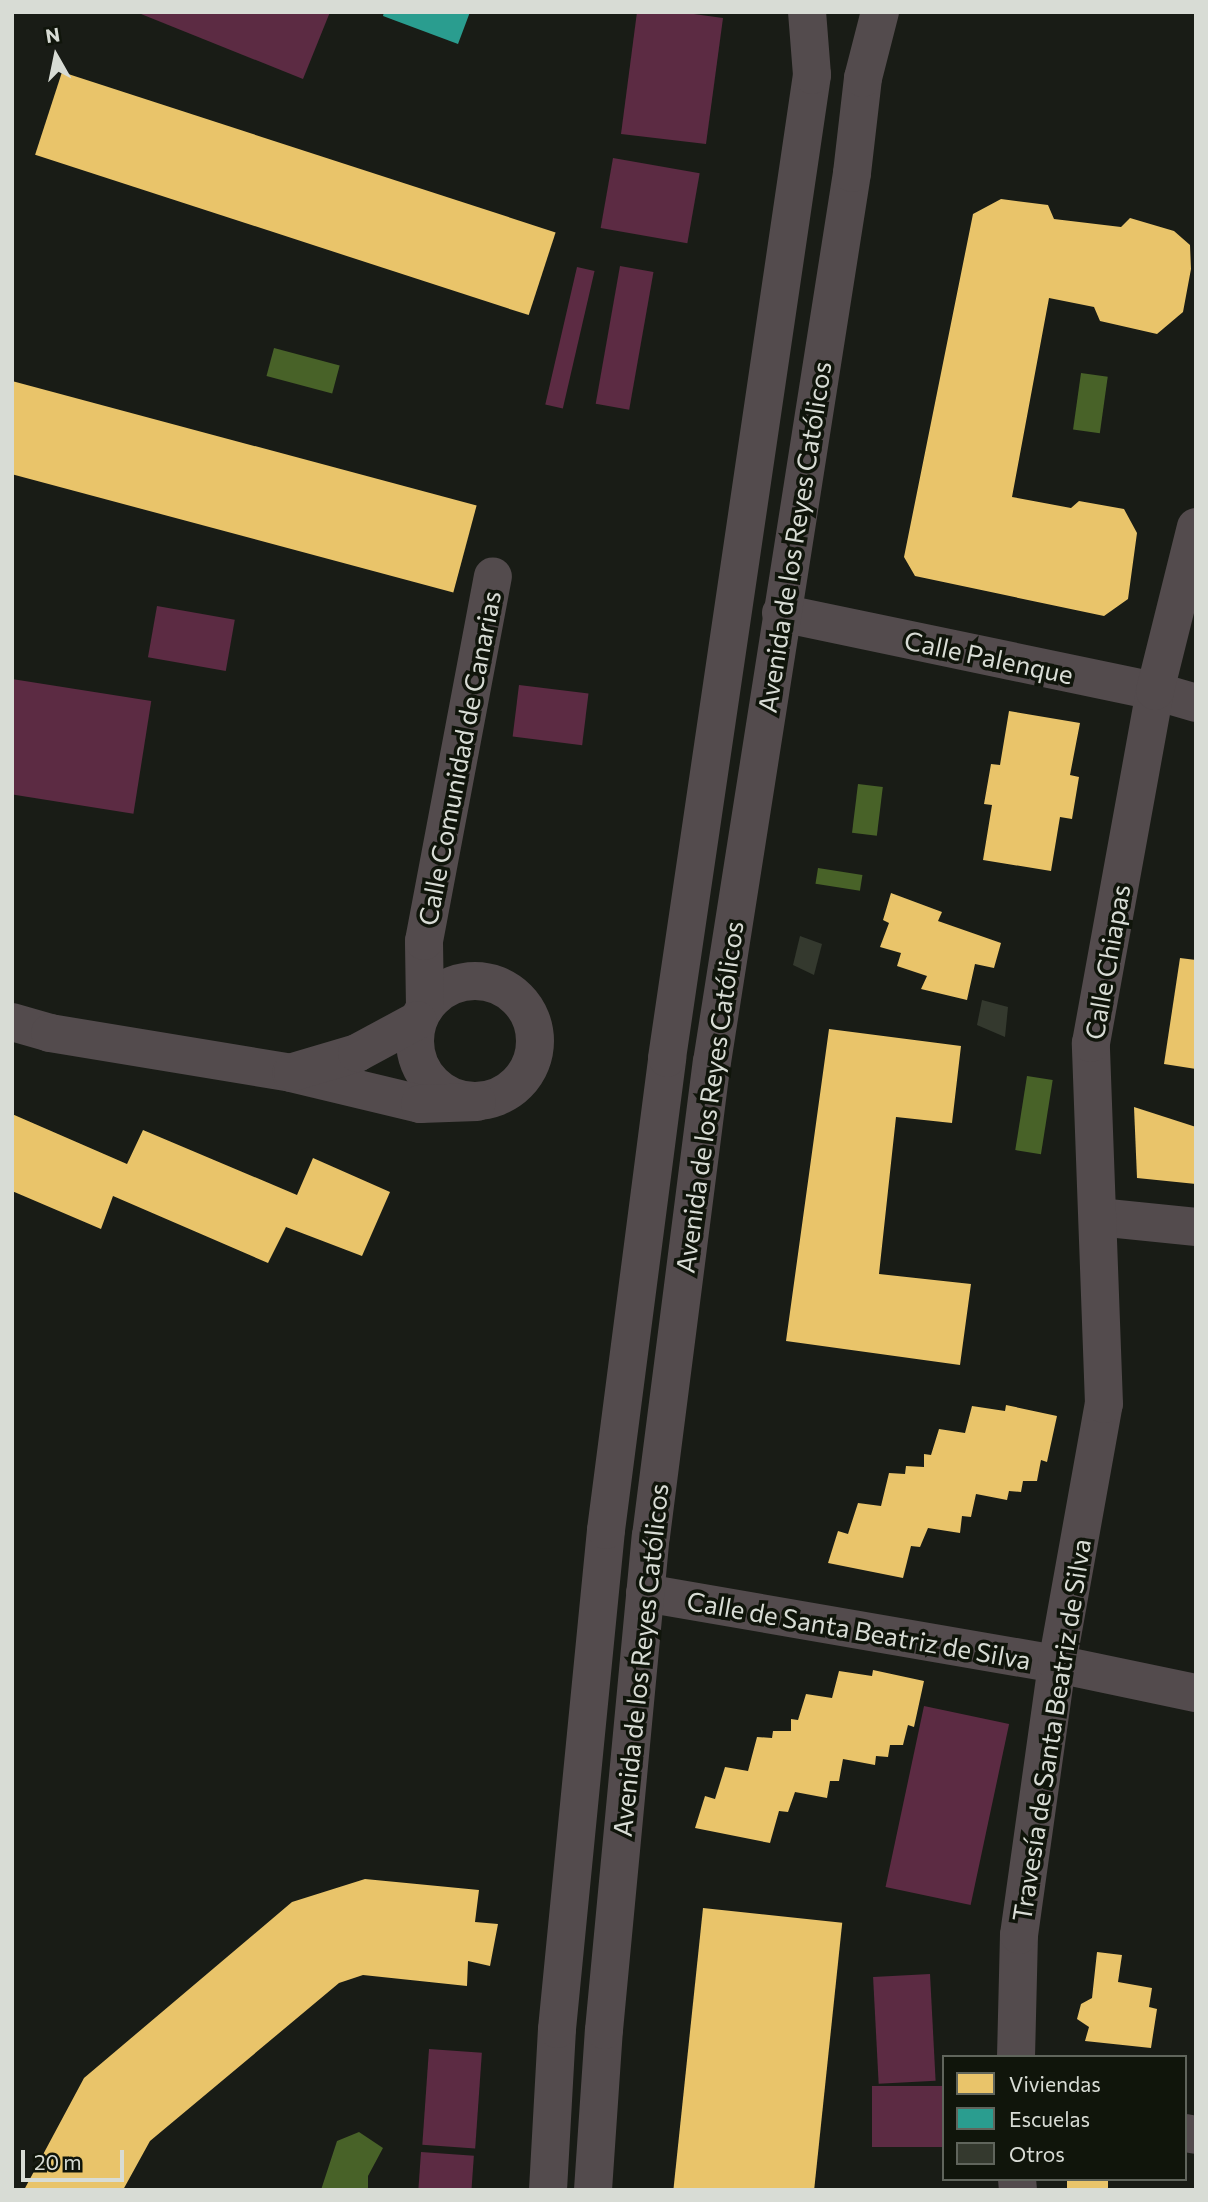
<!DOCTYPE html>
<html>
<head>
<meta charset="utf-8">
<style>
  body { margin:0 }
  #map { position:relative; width:1208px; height:2202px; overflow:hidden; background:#191c16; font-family:Commissioner,sans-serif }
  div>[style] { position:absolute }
  .green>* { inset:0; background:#5c2b43; transform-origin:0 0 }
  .water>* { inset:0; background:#486228; transform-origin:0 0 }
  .homes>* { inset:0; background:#e9c46a; transform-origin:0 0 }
  .schools>* { inset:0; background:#2a9d8f }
  .building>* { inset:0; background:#34392e }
  .minor>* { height:38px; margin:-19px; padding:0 19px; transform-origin:19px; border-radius:19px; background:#534b4d }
  .minor>.ring { margin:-19px; padding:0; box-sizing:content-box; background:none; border:38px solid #534b4d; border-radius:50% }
  .tertiary>* { height:38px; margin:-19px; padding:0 19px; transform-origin:19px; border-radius:19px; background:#534b4d }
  span { translate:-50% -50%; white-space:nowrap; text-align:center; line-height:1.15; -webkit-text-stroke:7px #10150b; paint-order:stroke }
  .street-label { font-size:26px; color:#d8dcd5 }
  .frame { position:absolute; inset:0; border:14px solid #d8dcd5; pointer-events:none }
  .legend { position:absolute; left:942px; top:2055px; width:245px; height:126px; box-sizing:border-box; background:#10150b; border:2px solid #60655c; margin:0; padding:9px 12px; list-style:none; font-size:21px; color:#d8dcd5 }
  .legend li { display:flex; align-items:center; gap:14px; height:35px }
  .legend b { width:35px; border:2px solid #60655c }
  .north { position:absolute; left:21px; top:21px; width:70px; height:70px; -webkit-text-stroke:5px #10150b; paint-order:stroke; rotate:351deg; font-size:19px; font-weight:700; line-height:28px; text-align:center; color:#d8dcd5 }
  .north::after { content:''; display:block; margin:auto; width:24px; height:32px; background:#d8dcd5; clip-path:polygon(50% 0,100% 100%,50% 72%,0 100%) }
  .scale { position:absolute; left:21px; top:2150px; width:103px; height:32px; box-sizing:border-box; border:4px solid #d8dcd5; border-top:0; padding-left:9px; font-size:21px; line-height:24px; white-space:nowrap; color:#d8dcd5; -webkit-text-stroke:5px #10150b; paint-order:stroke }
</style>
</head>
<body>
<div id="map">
  <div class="green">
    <div style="clip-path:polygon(136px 12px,330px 12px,303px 79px)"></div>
    <div style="clip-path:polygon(637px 12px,679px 12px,723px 18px,706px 144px,621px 134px)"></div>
    <div style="left:613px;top:158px;width:88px;height:71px;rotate:10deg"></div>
    <div style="left:620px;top:266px;width:34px;height:140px;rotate:10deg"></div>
    <div style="left:577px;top:267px;width:18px;height:141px;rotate:13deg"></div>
    <div style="left:157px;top:606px;width:79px;height:52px;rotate:10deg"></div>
    <div style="left:12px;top:679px;width:141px;height:114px;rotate:9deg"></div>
    <div style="left:519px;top:685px;width:70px;height:52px;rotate:7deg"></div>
    <div style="left:924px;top:1706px;width:87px;height:185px;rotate:12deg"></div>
    <div style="left:930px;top:1974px;width:107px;height:57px;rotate:87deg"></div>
    <div style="left:429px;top:2049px;width:53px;height:96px;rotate:4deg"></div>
    <div style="left:944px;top:2086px;width:61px;height:72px;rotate:90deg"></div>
    <div style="left:421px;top:2152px;width:53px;height:38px;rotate:4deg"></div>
  </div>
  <div class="water">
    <div style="left:274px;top:348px;width:68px;height:29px;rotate:15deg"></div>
    <div style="left:1081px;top:373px;width:27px;height:57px;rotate:8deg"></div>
    <div style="left:858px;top:784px;width:25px;height:49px;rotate:7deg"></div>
    <div style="left:818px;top:868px;width:45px;height:16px;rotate:9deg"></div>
    <div style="left:1027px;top:1076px;width:26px;height:75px;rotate:9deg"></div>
    <div style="clip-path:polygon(359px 2132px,383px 2148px,368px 2176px,368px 2190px,321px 2190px,337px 2141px)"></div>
  </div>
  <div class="homes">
    <div style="left:62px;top:72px;width:519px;height:87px;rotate:18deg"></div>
    <div style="clip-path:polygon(1001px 199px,1048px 205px,1054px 219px,1121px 227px,1130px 218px,1174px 231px,1190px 245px,1191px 269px,1183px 312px,1157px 334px,1100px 321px,1094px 307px,1049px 298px,1012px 497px,1071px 508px,1079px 501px,1124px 509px,1137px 533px,1128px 599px,1104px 616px,915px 576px,904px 557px,973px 214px)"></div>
    <div style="left:12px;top:381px;width:481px;height:90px;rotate:15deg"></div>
    <div style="clip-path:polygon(1009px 711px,1080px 723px,1070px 775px,1079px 777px,1072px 819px,1060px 817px,1051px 871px,983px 860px,992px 805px,984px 804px,991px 764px,1000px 765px)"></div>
    <div style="clip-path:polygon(891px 893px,942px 912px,938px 921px,1001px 943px,994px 968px,975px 964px,967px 1000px,921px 989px,927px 976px,897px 966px,901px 953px,880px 947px,889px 923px,883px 920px)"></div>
    <div style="clip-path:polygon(1180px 958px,1196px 960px,1196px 1069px,1164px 1064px)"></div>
    <div style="clip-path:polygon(829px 1029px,961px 1046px,952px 1123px,896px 1117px,879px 1274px,971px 1284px,960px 1365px,786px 1341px)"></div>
    <div style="clip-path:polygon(1134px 1107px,1196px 1127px,1196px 1184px,1137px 1178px)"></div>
    <div style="clip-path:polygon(12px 1114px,127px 1164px,143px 1130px,297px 1195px,313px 1158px,390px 1192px,362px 1256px,286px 1227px,268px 1263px,113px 1196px,101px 1229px,12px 1191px)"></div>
    <div style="clip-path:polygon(1006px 1405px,1057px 1416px,1047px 1462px,1041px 1460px,1037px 1481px,1023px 1481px,1021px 1492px,1009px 1491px,1007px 1500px,976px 1494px,971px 1517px,962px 1516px,960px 1533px,928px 1528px,920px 1547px,911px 1546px,903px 1578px,828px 1563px,838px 1531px,848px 1534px,858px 1503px,881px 1506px,889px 1473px,905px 1474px,906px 1466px,924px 1467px,924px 1454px,931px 1455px,939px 1429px,965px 1433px,972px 1406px,1005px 1411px)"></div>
    <div style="clip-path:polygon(873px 1670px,924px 1681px,914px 1727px,908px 1725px,903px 1745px,890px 1745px,888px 1757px,876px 1756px,875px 1765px,843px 1759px,839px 1781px,830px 1781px,827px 1798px,795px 1792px,788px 1812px,779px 1811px,770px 1843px,695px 1828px,705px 1796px,715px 1799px,725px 1767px,748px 1771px,757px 1737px,772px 1738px,773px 1731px,791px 1731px,791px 1719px,798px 1720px,806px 1694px,832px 1698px,839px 1671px,872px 1676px)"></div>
    <div style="clip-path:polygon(365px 1879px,479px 1890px,475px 1922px,498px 1924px,490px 1966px,468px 1961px,467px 1986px,363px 1975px,339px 1983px,150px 2141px,123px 2190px,24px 2190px,84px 2078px,292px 1902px)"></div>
    <div style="left:703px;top:1908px;width:140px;height:283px;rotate:6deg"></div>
    <div style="clip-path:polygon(1097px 1952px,1122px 1955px,1118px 1982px,1152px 1988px,1149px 2007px,1157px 2009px,1151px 2048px,1085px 2041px,1089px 2027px,1077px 2019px,1081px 2004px,1092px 1998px)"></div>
    <div style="left:1067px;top:2179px;width:41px;height:11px"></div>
  </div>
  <div class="schools">
    <div style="clip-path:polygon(384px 12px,470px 12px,458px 44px,383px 16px)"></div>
  </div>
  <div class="building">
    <div style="clip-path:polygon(800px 936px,822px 944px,814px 975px,793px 965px)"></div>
    <div style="clip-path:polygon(982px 1000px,1008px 1007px,1005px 1037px,977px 1025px)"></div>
  </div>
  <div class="minor">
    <div style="left:781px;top:613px;width:382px;rotate:11.8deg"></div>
    <div style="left:1155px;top:691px;width:43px;rotate:16.3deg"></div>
    <div class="ring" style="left:415px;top:981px;width:82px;height:82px"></div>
    <div style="left:425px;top:1007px;width:66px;rotate:-90.9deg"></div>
    <div style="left:424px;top:941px;width:371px;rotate:-79.3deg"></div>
    <div style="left:12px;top:1022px;width:40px;rotate:16deg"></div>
    <div style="left:50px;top:1033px;width:244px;rotate:9.4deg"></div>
    <div style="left:291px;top:1073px;width:133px;rotate:13.5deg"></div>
    <div style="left:420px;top:1104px;width:57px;rotate:-2deg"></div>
    <div style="left:293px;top:1072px;width:67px;rotate:-16.5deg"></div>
    <div style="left:357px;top:1053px;width:69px;rotate:-28.4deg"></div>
    <div style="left:1098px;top:1217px;width:99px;rotate:5.8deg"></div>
    <div style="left:645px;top:1593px;width:418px;rotate:9.8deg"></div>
    <div style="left:1057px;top:1664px;width:142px;rotate:11.8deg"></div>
    <div style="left:1016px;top:2057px;width:122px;rotate:-88.6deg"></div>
    <div style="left:1019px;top:1935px;width:274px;rotate:-82deg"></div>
    <div style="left:1057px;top:1664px;width:264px;rotate:-79.8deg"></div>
    <div style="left:1104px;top:1404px;width:361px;rotate:-92.1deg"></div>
    <div style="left:1091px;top:1043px;width:358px;rotate:-79.7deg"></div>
    <div style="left:1155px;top:691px;width:169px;rotate:-76deg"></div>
    <div style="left:1185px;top:2133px;width:11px;rotate:10deg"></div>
    <div style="left:1017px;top:2179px;width:11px;rotate:85deg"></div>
  </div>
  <div class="tertiary">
    <div style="left:548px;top:2190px;width:161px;rotate:-86.8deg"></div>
    <div style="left:557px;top:2029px;width:501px;rotate:-84.39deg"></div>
    <div style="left:606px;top:1530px;width:476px;rotate:-82.6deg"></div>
    <div style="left:667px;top:1058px;width:994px;rotate:-81.61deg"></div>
    <div style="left:812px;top:75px;width:63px;rotate:-94.5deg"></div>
    <div style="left:593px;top:2190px;width:160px;rotate:-86.1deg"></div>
    <div style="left:604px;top:2030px;width:496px;rotate:-84.6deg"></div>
    <div style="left:651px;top:1536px;width:478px;rotate:-82.7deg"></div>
    <div style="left:712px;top:1062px;width:900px;rotate:-81.05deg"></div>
    <div style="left:852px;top:173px;width:96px;rotate:-83.4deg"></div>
    <div style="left:863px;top:78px;width:68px;rotate:-75.6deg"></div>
  </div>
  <div class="street-label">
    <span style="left:794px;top:537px;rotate:-81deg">Avenida de los Reyes Católicos</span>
    <span style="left:989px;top:657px;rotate:12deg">Calle Palenque</span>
    <span style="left:459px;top:758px;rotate:-79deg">Calle Comunidad de Canarias</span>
    <span style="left:1107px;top:962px;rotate:-80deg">Calle Chiapas</span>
    <span style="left:709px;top:1097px;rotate:-82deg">Avenida de los Reyes Católicos</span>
    <span style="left:859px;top:1630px;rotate:10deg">Calle de Santa Beatriz de Silva</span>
    <span style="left:640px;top:1660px;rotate:-84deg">Avenida de los Reyes Católicos</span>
    <span style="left:1051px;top:1730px;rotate:-81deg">Travesía de Santa Beatriz de Silva</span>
  </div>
  <div class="frame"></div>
  <ul class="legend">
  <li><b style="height:19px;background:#e9c46a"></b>Viviendas</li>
  <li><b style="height:19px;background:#2a9d8f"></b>Escuelas</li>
  <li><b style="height:19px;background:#34392e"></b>Otros</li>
  </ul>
  <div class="north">N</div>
  <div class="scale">20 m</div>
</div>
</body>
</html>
